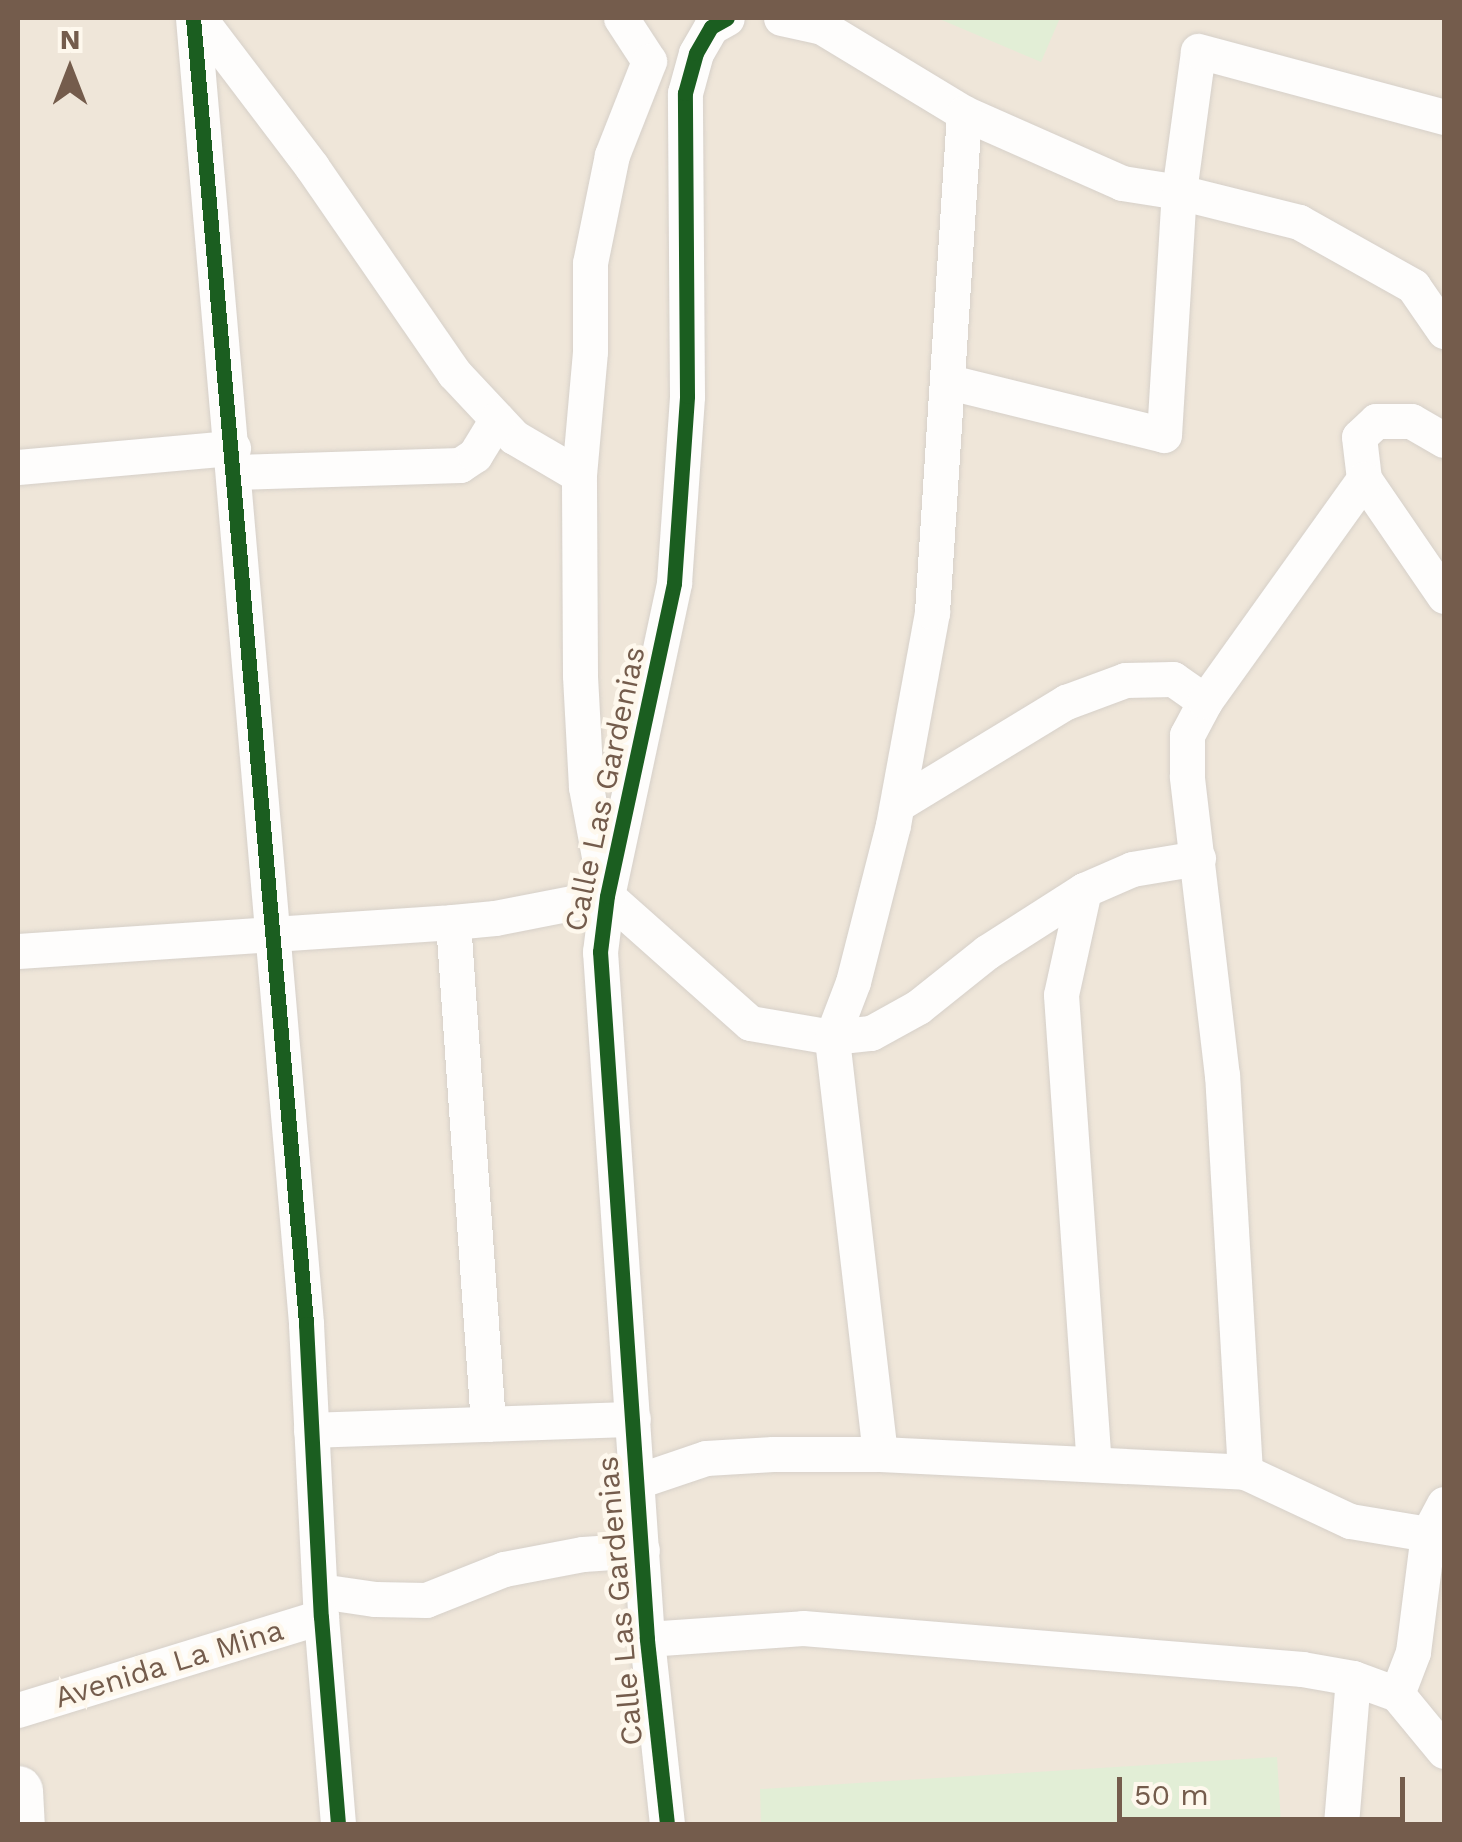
<!DOCTYPE html>
<html>
<head>
<meta charset="utf-8">
<style>
  body { margin:0 }
  #map { position:relative; width:1462px; height:1842px; overflow:hidden; background:#f6f3eb; font-family:"Work Sans",sans-serif }
  div>[style] { position:absolute }
  .residential>* { inset:0; background:#efe6d9; transform-origin:0 0 }
  .green>* { inset:0; background:#e2eed6 }
  .roads { filter:drop-shadow(0 0 2px #d6d0c9) drop-shadow(0 0 2px #d6d0c9) }
  .street>* { height:35px; margin:-17.5px; padding:0 17.5px; transform-origin:17.5px; border-radius:17.5px; background:#fefdfc }
  .secondary>* { height:50px; margin:-25px; padding:0 25px; transform-origin:25px; border-radius:25px; background:#fefdfc }
  .cycleway>* { height:15px; margin:-7.5px; padding:0 7.5px; transform-origin:7.5px; border-radius:7.5px; background:#1b5e20 }
  span { translate:-50% -50%; white-space:nowrap; text-align:center; line-height:1.15; -webkit-text-stroke:9px #fef8ed; paint-order:stroke }
  .street-label { font-size:30px; color:#745c4c }
  .frame { position:absolute; inset:0; border:20px solid #745c4c; pointer-events:none }
  .north { position:absolute; left:20px; top:20px; width:100px; height:100px; -webkit-text-stroke:8px #fef8ed; paint-order:stroke; rotate:0deg; font-size:28px; font-weight:700; line-height:40px; text-align:center; color:#745c4c }
  .north::after { content:''; display:block; margin:auto; width:35px; height:45px; background:#745c4c; clip-path:polygon(50% 0,100% 100%,50% 72%,0 100%) }
  .scale { position:absolute; left:1117px; top:1777px; width:288px; height:45px; box-sizing:border-box; border:5px solid #745c4c; border-top:0; padding-left:12px; font-size:30px; line-height:35px; white-space:nowrap; color:#745c4c; -webkit-text-stroke:8px #fef8ed; paint-order:stroke }
</style>
</head>
<body>
<div id="map">
  <div class="residential">
    <div style="left:18px;top:18px;width:1426px;height:1806px"></div>
  </div>
  <div class="green">
    <div style="clip-path:polygon(937px 18px,1060px 18px,1041px 62px)"></div>
    <div style="clip-path:polygon(1277px 1757px,1281px 1824px,761px 1824px,760px 1789px)"></div>
  </div>
  <div class="roads">
    <div class="street">
      <div style="left:193px;top:18px;width:1311px;rotate:85.05deg"></div>
      <div style="left:306px;top:1324px;width:293px;rotate:87.1deg"></div>
      <div style="left:321px;top:1617px;width:208px;rotate:85.3deg"></div>
      <div style="left:199px;top:18px;width:187px;rotate:52.8deg"></div>
      <div style="left:312px;top:167px;width:250px;rotate:55.4deg"></div>
      <div style="left:454px;top:373px;width:88px;rotate:46.8deg"></div>
      <div style="left:514px;top:437px;width:75px;rotate:30.3deg"></div>
      <div style="left:621px;top:18px;width:51px;rotate:56.9deg"></div>
      <div style="left:781px;top:18px;width:42px;rotate:12.4deg"></div>
      <div style="left:822px;top:27px;width:166px;rotate:31.2deg"></div>
      <div style="left:964px;top:113px;width:173px;rotate:23.9deg"></div>
      <div style="left:1122px;top:183px;width:58px;rotate:9deg"></div>
      <div style="left:1179px;top:192px;width:124px;rotate:14deg"></div>
      <div style="left:1299px;top:222px;width:131px;rotate:29.3deg"></div>
      <div style="left:1413px;top:286px;width:55px;rotate:55.4deg"></div>
      <div style="left:949px;top:382px;width:221px;rotate:13.8deg"></div>
      <div style="left:1164px;top:435px;width:243px;rotate:-86.5deg"></div>
      <div style="left:1179px;top:192px;width:142px;rotate:-82.3deg"></div>
      <div style="left:1198px;top:51px;width:255px;rotate:15deg"></div>
      <div style="left:1444px;top:440px;width:38px;rotate:-150deg"></div>
      <div style="left:1411px;top:421px;width:35px;rotate:180deg"></div>
      <div style="left:1376px;top:421px;width:23px;rotate:137deg"></div>
      <div style="left:1359px;top:437px;width:42px;rotate:83.2deg"></div>
      <div style="left:1364px;top:479px;width:142px;rotate:55.6deg"></div>
      <div style="left:18px;top:467px;width:216px;rotate:-5.1deg"></div>
      <div style="left:235px;top:472px;width:225px;rotate:-1.8deg"></div>
      <div style="left:460px;top:465px;width:18px;rotate:-34deg"></div>
      <div style="left:475px;top:455px;width:42px;rotate:-58.6deg"></div>
      <div style="left:898px;top:804px;width:197px;rotate:-31.3deg"></div>
      <div style="left:1066px;top:702px;width:63px;rotate:-20.4deg"></div>
      <div style="left:1125px;top:680px;width:48px;rotate:-1.2deg"></div>
      <div style="left:1173px;top:679px;width:39px;rotate:35deg"></div>
      <div style="left:603px;top:878px;width:93px;rotate:-100.6deg"></div>
      <div style="left:586px;top:787px;width:112px;rotate:-93.1deg"></div>
      <div style="left:580px;top:675px;width:200px;rotate:-90.3deg"></div>
      <div style="left:579px;top:475px;width:124px;rotate:-84.9deg"></div>
      <div style="left:590px;top:351px;width:88px;rotate:-90deg"></div>
      <div style="left:590px;top:263px;width:110px;rotate:-78.5deg"></div>
      <div style="left:612px;top:155px;width:101px;rotate:-68.5deg"></div>
      <div style="left:1084px;top:890px;width:107px;rotate:102.4deg"></div>
      <div style="left:1061px;top:995px;width:469px;rotate:86deg"></div>
      <div style="left:453px;top:922px;width:503px;rotate:86.01deg"></div>
      <div style="left:18px;top:951px;width:425px;rotate:-3.8deg"></div>
      <div style="left:442px;top:923px;width:53px;rotate:-5.4deg"></div>
      <div style="left:495px;top:918px;width:114px;rotate:-11.1deg"></div>
      <div style="left:607px;top:896px;width:191px;rotate:41.6deg"></div>
      <div style="left:750px;top:1023px;width:83px;rotate:9.7deg"></div>
      <div style="left:832px;top:1037px;width:39px;rotate:-6deg"></div>
      <div style="left:871px;top:1033px;width:54px;rotate:-29deg"></div>
      <div style="left:918px;top:1007px;width:88px;rotate:-38.6deg"></div>
      <div style="left:987px;top:952px;width:115px;rotate:-32.6deg"></div>
      <div style="left:1084px;top:890px;width:52px;rotate:-23.6deg"></div>
      <div style="left:1132px;top:869px;width:67px;rotate:-9.5deg"></div>
      <div style="left:311px;top:1430px;width:322px;rotate:-2deg"></div>
      <div style="left:880px;top:1454px;width:420px;rotate:-96.6deg"></div>
      <div style="left:832px;top:1037px;width:59px;rotate:-69.1deg"></div>
      <div style="left:853px;top:982px;width:162px;rotate:-75.7deg"></div>
      <div style="left:893px;top:825px;width:217px;rotate:-79.6deg"></div>
      <div style="left:932px;top:612px;width:500px;rotate:-86.33deg"></div>
      <div style="left:1245px;top:1472px;width:397px;rotate:-93.3deg"></div>
      <div style="left:1222px;top:1076px;width:302px;rotate:-96.7deg"></div>
      <div style="left:1187px;top:776px;width:41px;rotate:-90deg"></div>
      <div style="left:1187px;top:735px;width:38px;rotate:-62deg"></div>
      <div style="left:1205px;top:701px;width:273px;rotate:-54.4deg"></div>
      <div style="left:638px;top:1481px;width:72px;rotate:-18.7deg"></div>
      <div style="left:706px;top:1458px;width:67px;rotate:-3.4deg"></div>
      <div style="left:773px;top:1454px;width:107px"></div>
      <div style="left:880px;top:1454px;width:365px;rotate:2.8deg"></div>
      <div style="left:1245px;top:1472px;width:116px;rotate:25deg"></div>
      <div style="left:1350px;top:1521px;width:79px;rotate:9.5deg"></div>
      <div style="left:320px;top:1591px;width:56px;rotate:8.3deg"></div>
      <div style="left:375px;top:1599px;width:51px;rotate:1.1deg"></div>
      <div style="left:426px;top:1600px;width:84px;rotate:-21.7deg"></div>
      <div style="left:504px;top:1569px;width:80px;rotate:-10.8deg"></div>
      <div style="left:583px;top:1554px;width:59px;rotate:-3.9deg"></div>
      <div style="left:647px;top:1639px;width:156px;rotate:-4deg"></div>
      <div style="left:803px;top:1628px;width:501px;rotate:4.7deg"></div>
      <div style="left:1302px;top:1669px;width:52px;rotate:10deg"></div>
      <div style="left:1353px;top:1678px;width:47px;rotate:20deg"></div>
      <div style="left:1397px;top:1694px;width:74px;rotate:50.5deg"></div>
      <div style="left:1397px;top:1694px;width:45px;rotate:-69.1deg"></div>
      <div style="left:1413px;top:1652px;width:119px;rotate:-82.8deg"></div>
      <div style="left:1428px;top:1534px;width:34px;rotate:-62deg"></div>
      <div style="left:18px;top:1710px;width:317px;rotate:-17.1deg"></div>
      <div style="left:667px;top:1824px;width:186px;rotate:-96.2deg"></div>
      <div style="left:647px;top:1639px;width:689px;rotate:-93.91deg"></div>
      <div style="left:600px;top:952px;width:56px;rotate:-82.9deg"></div>
      <div style="left:607px;top:896px;width:320px;rotate:-77.9deg"></div>
      <div style="left:674px;top:583px;width:187px;rotate:-86deg"></div>
      <div style="left:687px;top:396px;width:303px;rotate:-90.4deg"></div>
      <div style="left:685px;top:93px;width:41px;rotate:-74.6deg"></div>
      <div style="left:696px;top:53px;width:30px;rotate:-60deg"></div>
      <div style="left:711px;top:27px;width:18px;rotate:-29deg"></div>
      <div style="left:1341px;top:1824px;width:146px;rotate:-85.3deg"></div>
    </div>
    <div class="secondary">
      <div style="left:18px;top:1791px;width:33px;rotate:87deg"></div>
    </div>
  </div>
  <div class="cycleway">
    <div style="left:193px;top:18px;width:1311px;rotate:85.05deg"></div>
    <div style="left:306px;top:1324px;width:293px;rotate:87.1deg"></div>
    <div style="left:321px;top:1617px;width:208px;rotate:85.3deg"></div>
    <div style="left:667px;top:1824px;width:186px;rotate:-96.2deg"></div>
    <div style="left:647px;top:1639px;width:689px;rotate:-93.91deg"></div>
    <div style="left:600px;top:952px;width:56px;rotate:-82.9deg"></div>
    <div style="left:607px;top:896px;width:320px;rotate:-77.9deg"></div>
    <div style="left:674px;top:583px;width:187px;rotate:-86deg"></div>
    <div style="left:687px;top:396px;width:303px;rotate:-90.4deg"></div>
    <div style="left:685px;top:93px;width:41px;rotate:-74.6deg"></div>
    <div style="left:696px;top:53px;width:30px;rotate:-60deg"></div>
    <div style="left:711px;top:27px;width:18px;rotate:-29deg"></div>
  </div>
  <div class="street-label">
    <span style="left:605px;top:789px;rotate:-78deg">Calle Las Gardenias</span>
    <span style="left:620px;top:1601px;rotate:-95deg">Calle Las Gardenias</span>
    <span style="left:169px;top:1664px;rotate:-17deg">Avenida La Mina</span>
  </div>
  <div class="frame"></div>
  <div class="north">N</div>
  <div class="scale">50 m</div>
</div>
</body>
</html>
